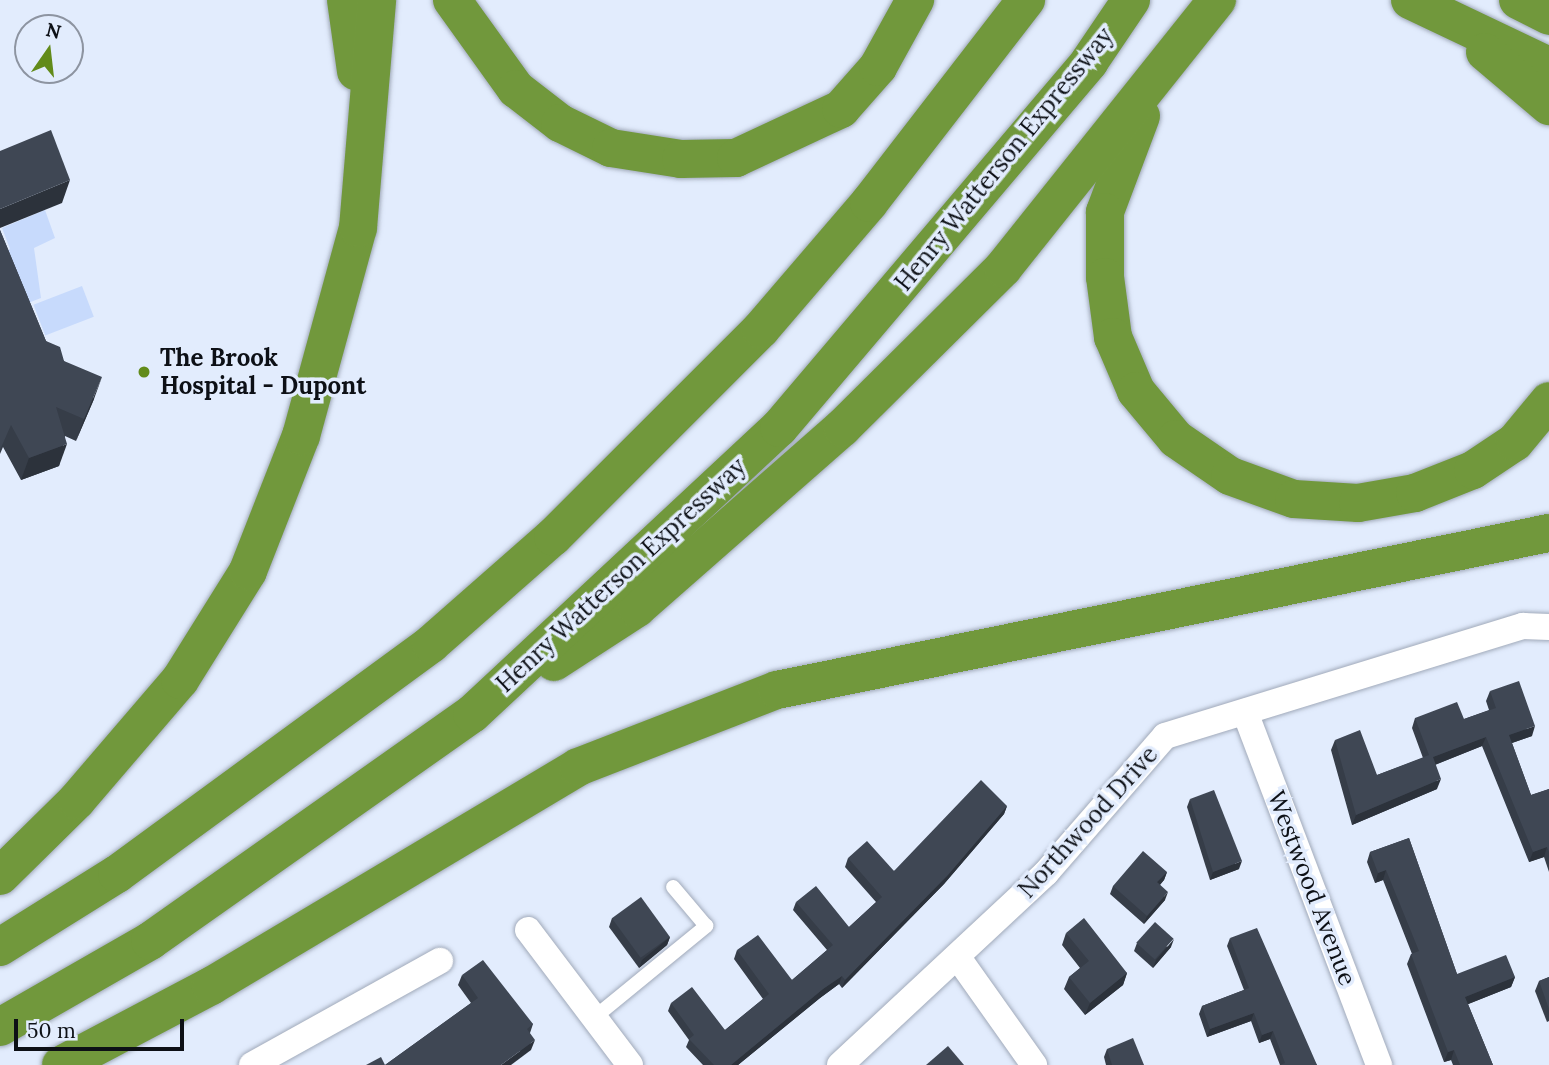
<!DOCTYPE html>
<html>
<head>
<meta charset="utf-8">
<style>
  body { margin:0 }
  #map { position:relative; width:1549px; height:1065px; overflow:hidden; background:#e2ecfd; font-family:Lora,serif }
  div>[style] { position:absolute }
  .green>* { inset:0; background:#c7dafc; transform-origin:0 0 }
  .roads { filter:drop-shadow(0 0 2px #a1aaba) drop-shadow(0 0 2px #a1aaba) }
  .lane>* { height:14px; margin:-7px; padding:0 7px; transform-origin:7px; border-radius:7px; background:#fff }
  .street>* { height:26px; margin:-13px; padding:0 13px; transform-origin:13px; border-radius:13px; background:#fff }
  .highway>* { height:38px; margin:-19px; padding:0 19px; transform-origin:19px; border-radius:19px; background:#71983c }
  .wall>* { inset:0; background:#363d48 }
  .shaded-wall>* { inset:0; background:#2c323b }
  .building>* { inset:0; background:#3f4754; transform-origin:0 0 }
  .dots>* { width:19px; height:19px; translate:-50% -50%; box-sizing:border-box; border:4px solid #e2ecfd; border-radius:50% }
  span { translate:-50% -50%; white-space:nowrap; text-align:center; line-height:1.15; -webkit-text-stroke:7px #e2ecfd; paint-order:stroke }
  .street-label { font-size:24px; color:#0d1016 }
  .poi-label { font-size:24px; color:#0d1016; font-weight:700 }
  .left { translate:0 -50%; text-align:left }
  .north { position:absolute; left:14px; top:14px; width:70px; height:70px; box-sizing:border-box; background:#e2ecfd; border:2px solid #8d94a1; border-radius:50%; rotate:14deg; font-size:19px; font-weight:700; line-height:28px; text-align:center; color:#0d1016 }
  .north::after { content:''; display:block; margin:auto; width:24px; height:32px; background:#628b1a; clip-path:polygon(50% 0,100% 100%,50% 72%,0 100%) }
  .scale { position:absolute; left:14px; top:1019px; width:170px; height:32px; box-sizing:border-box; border:4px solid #0d1016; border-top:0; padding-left:9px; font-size:21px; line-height:24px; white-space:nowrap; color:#0d1016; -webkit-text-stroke:5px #e2ecfd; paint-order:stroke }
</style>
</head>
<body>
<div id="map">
  <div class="green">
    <div style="clip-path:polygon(45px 210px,55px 238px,34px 248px,41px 298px,15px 308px,0 254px,10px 249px,2px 228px)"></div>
    <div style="left:82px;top:286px;width:33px;height:52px;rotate:69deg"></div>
  </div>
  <div class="roads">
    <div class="lane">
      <div style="left:595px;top:1017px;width:144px;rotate:-39.3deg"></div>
      <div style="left:706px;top:926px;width:51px;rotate:-130.2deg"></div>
    </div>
    <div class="street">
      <div style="left:1245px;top:712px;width:378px;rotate:69.2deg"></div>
      <div style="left:528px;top:930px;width:169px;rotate:52.9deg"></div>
      <div style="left:959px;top:959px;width:130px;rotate:54.7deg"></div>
      <div style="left:252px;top:1065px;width:215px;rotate:-29deg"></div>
      <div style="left:840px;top:1065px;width:282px;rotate:-43deg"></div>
      <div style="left:1046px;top:873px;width:181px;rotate:-49deg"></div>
      <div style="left:1165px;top:736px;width:375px;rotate:-17.1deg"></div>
      <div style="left:1523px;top:626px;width:26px;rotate:2deg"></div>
    </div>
    <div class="highway">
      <div style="left:346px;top:0;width:72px;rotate:82deg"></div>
      <div style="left:452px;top:0;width:110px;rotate:54.3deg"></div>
      <div style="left:516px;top:89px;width:56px;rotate:37.7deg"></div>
      <div style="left:560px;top:123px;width:57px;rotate:26.1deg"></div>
      <div style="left:611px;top:148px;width:71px;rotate:8.9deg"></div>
      <div style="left:681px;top:159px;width:55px;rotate:-1deg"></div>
      <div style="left:736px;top:158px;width:116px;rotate:-25deg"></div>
      <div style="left:841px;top:109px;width:56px;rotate:-48.6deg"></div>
      <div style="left:878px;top:67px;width:77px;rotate:-61.1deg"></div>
      <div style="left:1410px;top:0;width:154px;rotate:25.4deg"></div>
      <div style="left:1518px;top:0;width:35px;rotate:27deg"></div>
      <div style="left:1485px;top:52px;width:84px;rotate:40.2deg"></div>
      <div style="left:1141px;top:116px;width:103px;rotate:110.6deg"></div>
      <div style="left:1105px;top:212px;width:65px;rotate:90deg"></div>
      <div style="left:1105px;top:277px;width:61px;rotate:82.4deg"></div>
      <div style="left:1113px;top:337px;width:59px;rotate:66.9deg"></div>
      <div style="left:1136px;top:391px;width:62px;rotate:50.2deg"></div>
      <div style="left:1176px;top:439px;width:65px;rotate:34.4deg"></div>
      <div style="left:1230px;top:476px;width:68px;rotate:19.8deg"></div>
      <div style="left:1294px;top:499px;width:64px;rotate:3.6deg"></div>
      <div style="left:1358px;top:503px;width:58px;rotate:-10deg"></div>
      <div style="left:1415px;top:493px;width:62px;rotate:-21.6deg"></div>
      <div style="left:1473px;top:470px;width:50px;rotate:-33.7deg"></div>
      <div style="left:1515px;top:442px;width:53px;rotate:-50.3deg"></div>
      <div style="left:554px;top:662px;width:99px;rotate:-33deg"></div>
      <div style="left:637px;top:608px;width:273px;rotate:-41.3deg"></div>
      <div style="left:842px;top:428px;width:227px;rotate:-44.8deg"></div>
      <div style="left:1003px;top:268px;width:343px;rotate:-51.4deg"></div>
      <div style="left:0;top:876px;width:108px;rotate:-44.6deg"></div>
      <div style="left:77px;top:800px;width:158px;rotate:-49.4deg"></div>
      <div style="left:180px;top:680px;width:128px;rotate:-58deg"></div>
      <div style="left:248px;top:571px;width:145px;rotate:-68.6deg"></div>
      <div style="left:301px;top:436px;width:216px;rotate:-74.7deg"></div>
      <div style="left:358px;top:228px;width:229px;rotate:-85.2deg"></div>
      <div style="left:0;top:947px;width:138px;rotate:-32deg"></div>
      <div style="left:117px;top:874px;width:389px;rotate:-36.2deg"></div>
      <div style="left:431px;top:644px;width:162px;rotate:-41.3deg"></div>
      <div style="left:553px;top:537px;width:294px;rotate:-45deg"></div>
      <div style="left:761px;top:329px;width:166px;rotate:-49.4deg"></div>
      <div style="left:869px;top:203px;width:257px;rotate:-52.3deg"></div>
      <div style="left:0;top:1027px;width:173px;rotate:-29.8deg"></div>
      <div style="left:150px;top:941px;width:394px;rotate:-35.2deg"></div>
      <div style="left:472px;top:714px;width:420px;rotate:-43deg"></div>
      <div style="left:779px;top:428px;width:480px;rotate:-49.7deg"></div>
      <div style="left:1089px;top:62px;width:75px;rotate:-55.9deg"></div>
      <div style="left:61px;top:1065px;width:170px;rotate:-27.8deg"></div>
      <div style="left:211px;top:986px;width:427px;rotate:-30.8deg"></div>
      <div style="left:578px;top:767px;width:213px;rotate:-21.2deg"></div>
      <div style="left:777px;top:690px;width:788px;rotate:-11.5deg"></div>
    </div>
  </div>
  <div class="wall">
    <div style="clip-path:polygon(0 230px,46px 341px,64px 361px,94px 399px,76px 441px,65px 436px,59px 466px,21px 480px,3px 447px,0 454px)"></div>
    <div style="clip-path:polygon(1490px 691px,1532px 736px,1512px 743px,1531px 795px,1549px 789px,1549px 872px,1544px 857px,1529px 862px,1482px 746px,1435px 765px,1437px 789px,1352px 825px,1331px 750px,1335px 740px,1377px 775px,1423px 758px,1412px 728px,1415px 718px,1464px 719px,1489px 710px,1486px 701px)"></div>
    <div style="clip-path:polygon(1190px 799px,1239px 869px,1210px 880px,1187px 807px)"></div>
    <div style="clip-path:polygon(1007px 806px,1004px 814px,944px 884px,842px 988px,839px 984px,820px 998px,738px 1065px,703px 1065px,686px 1047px,689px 1040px,668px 1011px,671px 1003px,725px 1030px,763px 999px,734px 959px,737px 950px,792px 980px,827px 950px,793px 910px,796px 902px,849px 927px,876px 902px,845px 867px,848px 858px,894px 871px)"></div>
    <div style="clip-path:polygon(1409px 838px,1457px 974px,1515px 977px,1511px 987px,1468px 1004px,1493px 1065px,1453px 1065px,1451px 1060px,1444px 1062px,1407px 964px,1411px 954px,1412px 954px,1383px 880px,1375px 883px,1367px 862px,1370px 852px)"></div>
    <div style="clip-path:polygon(1167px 872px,1164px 880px,1160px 885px,1165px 900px,1144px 924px,1110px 894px,1113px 886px)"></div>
    <div style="clip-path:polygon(612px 918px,670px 937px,667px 945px,639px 968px,609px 927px)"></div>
    <div style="clip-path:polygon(1066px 933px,1127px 973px,1123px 985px,1085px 1015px,1064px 989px,1069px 977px,1080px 968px,1062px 945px)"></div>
    <div style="clip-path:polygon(1230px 938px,1317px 1065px,1280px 1065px,1270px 1039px,1259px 1043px,1251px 1021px,1207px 1037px,1199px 1014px,1202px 1006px,1244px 990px,1227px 946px)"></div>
    <div style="clip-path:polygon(1137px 943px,1171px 947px,1153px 968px,1134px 951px)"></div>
    <div style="clip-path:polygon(462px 975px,533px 1024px,530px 1033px,531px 1050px,385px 1065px,471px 1003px,458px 985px)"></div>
    <div style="clip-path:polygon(1549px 977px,1549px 1021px,1547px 1022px,1535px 991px,1539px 981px)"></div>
    <div style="clip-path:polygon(1107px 1049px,1144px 1065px,1106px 1065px,1104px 1057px)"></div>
  </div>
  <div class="shaded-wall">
    <div style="clip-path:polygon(70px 180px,62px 203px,0 228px,0 209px)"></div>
    <div style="clip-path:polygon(102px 377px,94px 399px,76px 441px,84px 419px)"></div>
    <div style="clip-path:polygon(67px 444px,59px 466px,21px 480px,29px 458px)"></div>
    <div style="clip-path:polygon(1535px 726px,1532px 736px,1506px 745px,1509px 735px)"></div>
    <div style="clip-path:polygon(1486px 737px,1482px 746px,1429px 767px,1433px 757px)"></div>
    <div style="clip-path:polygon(1441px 779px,1437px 789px,1352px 825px,1356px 815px)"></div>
    <div style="clip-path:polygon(1007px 806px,1004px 814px,944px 884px,842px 988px,845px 980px)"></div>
    <div style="clip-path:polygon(1547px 847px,1544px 857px,1529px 862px,1533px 852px)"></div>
    <div style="clip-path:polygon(1242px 861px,1239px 869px,1210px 880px,1213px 872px)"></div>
    <div style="clip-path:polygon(1386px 870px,1383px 880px,1375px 883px,1378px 873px)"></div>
    <div style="clip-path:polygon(1167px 872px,1164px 880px,1154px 891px,1157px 882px)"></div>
    <div style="clip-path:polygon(1168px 892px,1165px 900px,1144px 924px,1147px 916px)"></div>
    <div style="clip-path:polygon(670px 937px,667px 945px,639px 968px,642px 960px)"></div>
    <div style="clip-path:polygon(1174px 939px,1171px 947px,1153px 968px,1156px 960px)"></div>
    <div style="clip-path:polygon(1127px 973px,1123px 985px,1085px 1015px,1090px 1003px)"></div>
    <div style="clip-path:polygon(842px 976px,839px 984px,820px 998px,738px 1065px,731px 1065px,823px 989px)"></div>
    <div style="clip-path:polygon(1515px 977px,1511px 987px,1461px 1007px,1465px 997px)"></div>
    <div style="clip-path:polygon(1254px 1013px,1251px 1021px,1207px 1037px,1210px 1029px)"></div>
    <div style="clip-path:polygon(1273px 1031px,1270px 1039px,1259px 1043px,1262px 1035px)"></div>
    <div style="clip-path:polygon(535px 1040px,531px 1050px,511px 1065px,501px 1065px)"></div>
    <div style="clip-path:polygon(1454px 1050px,1451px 1060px,1444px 1062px,1448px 1052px)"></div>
  </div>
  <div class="building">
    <div style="clip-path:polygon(51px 130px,70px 180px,0 209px,0 151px)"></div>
    <div style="clip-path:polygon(0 230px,46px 341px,60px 347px,64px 361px,102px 377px,84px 419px,56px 407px,67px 444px,29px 458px,11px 425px,0 450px)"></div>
    <div style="clip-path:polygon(1519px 681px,1535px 726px,1509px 735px,1531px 795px,1549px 789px,1549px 852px,1547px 847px,1533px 852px,1486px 737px,1433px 757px,1441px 779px,1356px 815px,1335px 740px,1360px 730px,1377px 775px,1429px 755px,1415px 718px,1457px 702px,1464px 719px,1496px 708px,1490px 691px)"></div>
    <div style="clip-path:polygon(981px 780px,1007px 806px,948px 875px,845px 980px,842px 976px,823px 989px,731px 1065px,714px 1065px,689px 1039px,694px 1035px,671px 1003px,692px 987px,725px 1030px,769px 994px,737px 950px,758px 935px,792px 980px,833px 945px,796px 902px,816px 886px,849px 927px,882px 897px,848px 858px,867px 841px,894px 871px)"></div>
    <div style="clip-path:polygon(1214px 790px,1242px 861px,1213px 872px,1190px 799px)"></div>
    <div style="clip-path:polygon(1409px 838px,1457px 974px,1506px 955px,1515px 977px,1465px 997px,1493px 1065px,1460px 1065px,1454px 1050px,1448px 1052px,1411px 954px,1419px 951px,1386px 870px,1378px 873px,1370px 852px)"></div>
    <div style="clip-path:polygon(1143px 851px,1167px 872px,1157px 882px,1168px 892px,1147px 916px,1113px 886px)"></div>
    <div style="left:641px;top:897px;width:49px;height:36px;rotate:54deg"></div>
    <div style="clip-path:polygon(1084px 918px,1127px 973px,1090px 1003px,1069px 977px,1089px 961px,1066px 933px)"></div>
    <div style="left:1155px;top:922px;width:25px;height:28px;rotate:42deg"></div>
    <div style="clip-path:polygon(1257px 928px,1317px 1065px,1280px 1065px,1285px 1063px,1273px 1031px,1262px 1035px,1254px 1013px,1210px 1029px,1202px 1006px,1249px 988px,1230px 938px)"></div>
    <div style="clip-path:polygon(483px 960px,533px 1024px,527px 1029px,535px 1040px,501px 1065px,366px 1065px,381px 1057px,385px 1065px,478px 998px,462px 975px)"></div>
    <div style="clip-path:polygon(1549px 977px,1549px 1009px,1539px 981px)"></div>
    <div style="clip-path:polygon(1133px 1038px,1144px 1065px,1112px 1065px,1107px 1049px)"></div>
    <div style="clip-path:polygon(948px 1046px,964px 1065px,926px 1065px)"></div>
  </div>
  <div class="dots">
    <div style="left:144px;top:372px;background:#628b1a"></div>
  </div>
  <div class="street-label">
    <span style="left:1004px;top:159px;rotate:-51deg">Henry Watterson Expressway</span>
    <span style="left:621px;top:575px;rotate:-43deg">Henry Watterson Expressway</span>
    <span style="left:1088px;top:822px;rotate:-48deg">Northwood Drive</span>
    <span style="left:1312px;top:888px;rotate:69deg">Westwood Avenue</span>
  </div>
  <div class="poi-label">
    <span class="left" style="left:160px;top:372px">The Brook<br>Hospital - Dupont</span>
  </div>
  <div class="north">N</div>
  <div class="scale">50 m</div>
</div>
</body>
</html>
